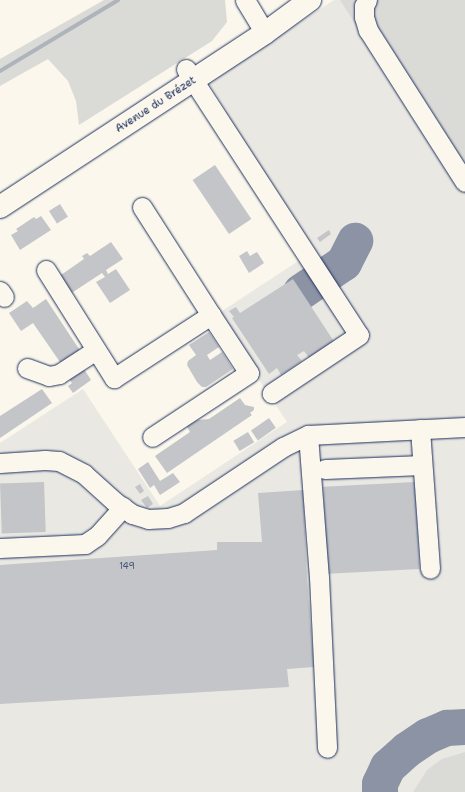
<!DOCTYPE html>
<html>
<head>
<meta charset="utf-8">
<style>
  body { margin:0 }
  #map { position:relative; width:465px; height:792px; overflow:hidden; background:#fbf7ec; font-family:"Shantell Sans",sans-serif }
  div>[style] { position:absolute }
  .built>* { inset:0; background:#eae8e2 }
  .green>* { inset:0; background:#dadad7 }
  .stream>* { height:4px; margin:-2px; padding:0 2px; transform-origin:2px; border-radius:2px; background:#afb3bb }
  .taxiway>* { height:36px; margin:-18px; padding:0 18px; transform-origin:18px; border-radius:18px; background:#8b93a5 }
  .building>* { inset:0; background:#c3c5c9; transform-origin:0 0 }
  .roads { filter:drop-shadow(0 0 1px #1b2f5e) drop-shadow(0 0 1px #1b2f5e) }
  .minor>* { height:19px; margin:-9.5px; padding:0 9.5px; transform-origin:9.5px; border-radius:9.5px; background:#fbf7ec }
  .major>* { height:22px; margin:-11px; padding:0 11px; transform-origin:11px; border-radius:11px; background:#fbf7ec }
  span { translate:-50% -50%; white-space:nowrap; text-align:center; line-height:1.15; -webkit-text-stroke:4px #fbf7ec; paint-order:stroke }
  .number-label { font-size:9px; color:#455479 }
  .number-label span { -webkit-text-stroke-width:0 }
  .street-label { font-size:11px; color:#1b2f5e }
</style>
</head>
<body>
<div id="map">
  <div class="built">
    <div style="clip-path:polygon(334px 0,465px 0,465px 792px,0 792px,0 443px,83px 389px,160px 506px,287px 422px,216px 315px,300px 260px,212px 127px,225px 119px,226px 111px,208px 82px)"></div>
  </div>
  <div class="green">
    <div style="clip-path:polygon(104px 0,225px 0,227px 22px,212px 41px,79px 125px,76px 101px,68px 81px,48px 59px,0 86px,0 59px)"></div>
    <div style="clip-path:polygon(340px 0,465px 0,465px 195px)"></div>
    <div style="clip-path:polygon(465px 752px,465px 792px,413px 792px,427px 770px,442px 759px)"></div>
  </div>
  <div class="stream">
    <div style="left:0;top:71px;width:138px;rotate:-31deg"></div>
  </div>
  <div class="taxiway">
    <div style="left:301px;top:292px;width:52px;rotate:-34deg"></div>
    <div style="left:344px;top:263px;width:25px;rotate:-63deg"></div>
    <div style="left:380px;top:792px;width:8px;rotate:-90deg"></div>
    <div style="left:380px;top:784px;width:19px;rotate:-65deg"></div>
    <div style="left:388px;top:767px;width:25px;rotate:-42deg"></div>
    <div style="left:407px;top:750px;width:25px;rotate:-34deg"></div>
    <div style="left:428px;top:736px;width:21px;rotate:-23deg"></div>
    <div style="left:447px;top:728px;width:18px;rotate:-3deg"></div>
  </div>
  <div class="building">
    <div style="left:215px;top:165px;width:65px;height:27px;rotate:56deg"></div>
    <div style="left:60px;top:204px;width:15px;height:13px;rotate:58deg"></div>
    <div style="clip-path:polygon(41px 216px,51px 230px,20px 250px,11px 235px,18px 231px,16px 229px,34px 217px,36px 219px)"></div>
    <div style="clip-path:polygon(329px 230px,331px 234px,320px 242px,317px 238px)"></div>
    <div style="clip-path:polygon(111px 242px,123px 259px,106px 270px,108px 274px,116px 269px,130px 290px,110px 303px,96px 282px,105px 277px,102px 273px,70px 294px,58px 277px,84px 259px,82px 256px,87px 253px,90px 256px)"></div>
    <div style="clip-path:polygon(247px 251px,250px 256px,257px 252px,264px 263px,249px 273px,239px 256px)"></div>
    <div style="clip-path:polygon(293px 279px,335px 343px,310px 359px,304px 351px,297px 355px,302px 361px,281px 375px,277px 368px,269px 374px,232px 318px,234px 317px,229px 311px,236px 307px,240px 313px)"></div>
    <div style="clip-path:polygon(46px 299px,81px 352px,62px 365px,33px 323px,21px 331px,9px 313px,27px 301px,33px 308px)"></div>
    <div style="clip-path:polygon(209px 332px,219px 347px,207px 355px,210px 360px,222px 352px,233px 369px,206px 387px,202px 387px,197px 382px,187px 365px,188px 361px,196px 355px,189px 345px)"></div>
    <div style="clip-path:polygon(82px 366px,91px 380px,73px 393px,68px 386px,72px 383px,67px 376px)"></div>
    <div style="clip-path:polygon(42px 389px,52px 403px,0 438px,0 416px)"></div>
    <div style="clip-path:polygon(240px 398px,245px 405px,254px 407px,254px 410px,250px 413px,252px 415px,167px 473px,155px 456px,190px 432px,186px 425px,198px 420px,209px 419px)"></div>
    <div style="left:269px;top:418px;width:12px;height:22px;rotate:55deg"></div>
    <div style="left:248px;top:432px;width:12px;height:17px;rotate:59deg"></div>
    <div style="clip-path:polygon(148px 462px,160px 481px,173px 473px,180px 482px,160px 495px,154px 485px,150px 488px,138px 469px)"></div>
    <div style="left:44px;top:482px;width:50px;height:44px;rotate:88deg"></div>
    <div style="left:415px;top:482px;width:87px;height:92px;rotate:87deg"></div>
    <div style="clip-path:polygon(140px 484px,144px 491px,140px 494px,135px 487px)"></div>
    <div style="clip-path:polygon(303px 490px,307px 577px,314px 667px,287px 669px,289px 687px,0 704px,0 565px,217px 550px,217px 542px,262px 542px,258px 493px)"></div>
    <div style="clip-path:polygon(148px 496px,153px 504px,147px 508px,141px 500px)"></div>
  </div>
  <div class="roads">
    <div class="minor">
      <div style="left:245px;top:0;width:39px;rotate:59deg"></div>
      <div style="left:367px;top:0;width:7px;rotate:117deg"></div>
      <div style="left:364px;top:6px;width:11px;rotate:90deg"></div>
      <div style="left:364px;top:17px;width:14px;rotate:73deg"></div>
      <div style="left:368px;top:30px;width:180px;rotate:57.5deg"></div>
      <div style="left:186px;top:69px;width:317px;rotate:57deg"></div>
      <div style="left:359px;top:335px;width:105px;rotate:146.3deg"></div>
      <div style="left:142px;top:207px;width:128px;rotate:57.4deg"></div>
      <div style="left:46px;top:270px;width:128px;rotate:57.8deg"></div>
      <div style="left:114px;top:378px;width:116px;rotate:-33deg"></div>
      <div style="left:211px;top:315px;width:69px;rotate:56.8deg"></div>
      <div style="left:249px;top:373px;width:116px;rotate:146.6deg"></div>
      <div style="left:0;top:291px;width:7px;rotate:56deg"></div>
      <div style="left:27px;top:368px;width:23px;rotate:20deg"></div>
      <div style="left:49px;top:376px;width:10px;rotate:-11deg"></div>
      <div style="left:59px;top:374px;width:44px;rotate:-33deg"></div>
      <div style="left:420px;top:429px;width:140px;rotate:85.9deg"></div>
      <div style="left:308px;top:435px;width:142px;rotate:85.6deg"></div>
      <div style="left:319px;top:577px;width:171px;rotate:87.3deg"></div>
      <div style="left:0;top:463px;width:45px;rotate:-3.8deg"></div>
      <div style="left:45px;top:460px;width:14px;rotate:4deg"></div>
      <div style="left:59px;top:461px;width:28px;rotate:27deg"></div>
      <div style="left:84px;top:474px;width:42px;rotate:42.1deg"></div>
      <div style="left:115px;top:502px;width:21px;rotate:35deg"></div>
      <div style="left:132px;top:514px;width:17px;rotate:17deg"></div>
      <div style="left:148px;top:519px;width:20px;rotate:-3deg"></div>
      <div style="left:168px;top:518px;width:17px;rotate:-17deg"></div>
      <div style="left:184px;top:513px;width:119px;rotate:-33.7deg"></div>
      <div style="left:283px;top:447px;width:28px;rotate:-26deg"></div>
      <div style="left:308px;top:435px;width:157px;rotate:-2.9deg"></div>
      <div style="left:325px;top:469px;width:97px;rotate:-2.4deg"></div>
      <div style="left:0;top:548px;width:85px;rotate:-2.7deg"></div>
      <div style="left:85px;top:544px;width:14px;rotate:-34deg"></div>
      <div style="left:97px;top:536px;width:39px;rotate:-48deg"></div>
    </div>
    <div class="major">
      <div style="left:0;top:207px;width:317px;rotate:-33.3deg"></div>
      <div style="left:265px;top:33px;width:56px;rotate:-36.3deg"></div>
    </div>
  </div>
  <div class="number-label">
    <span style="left:127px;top:566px">149</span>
  </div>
  <div class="street-label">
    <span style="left:156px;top:105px;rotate:-33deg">Avenue du Brézet</span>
  </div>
</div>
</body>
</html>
